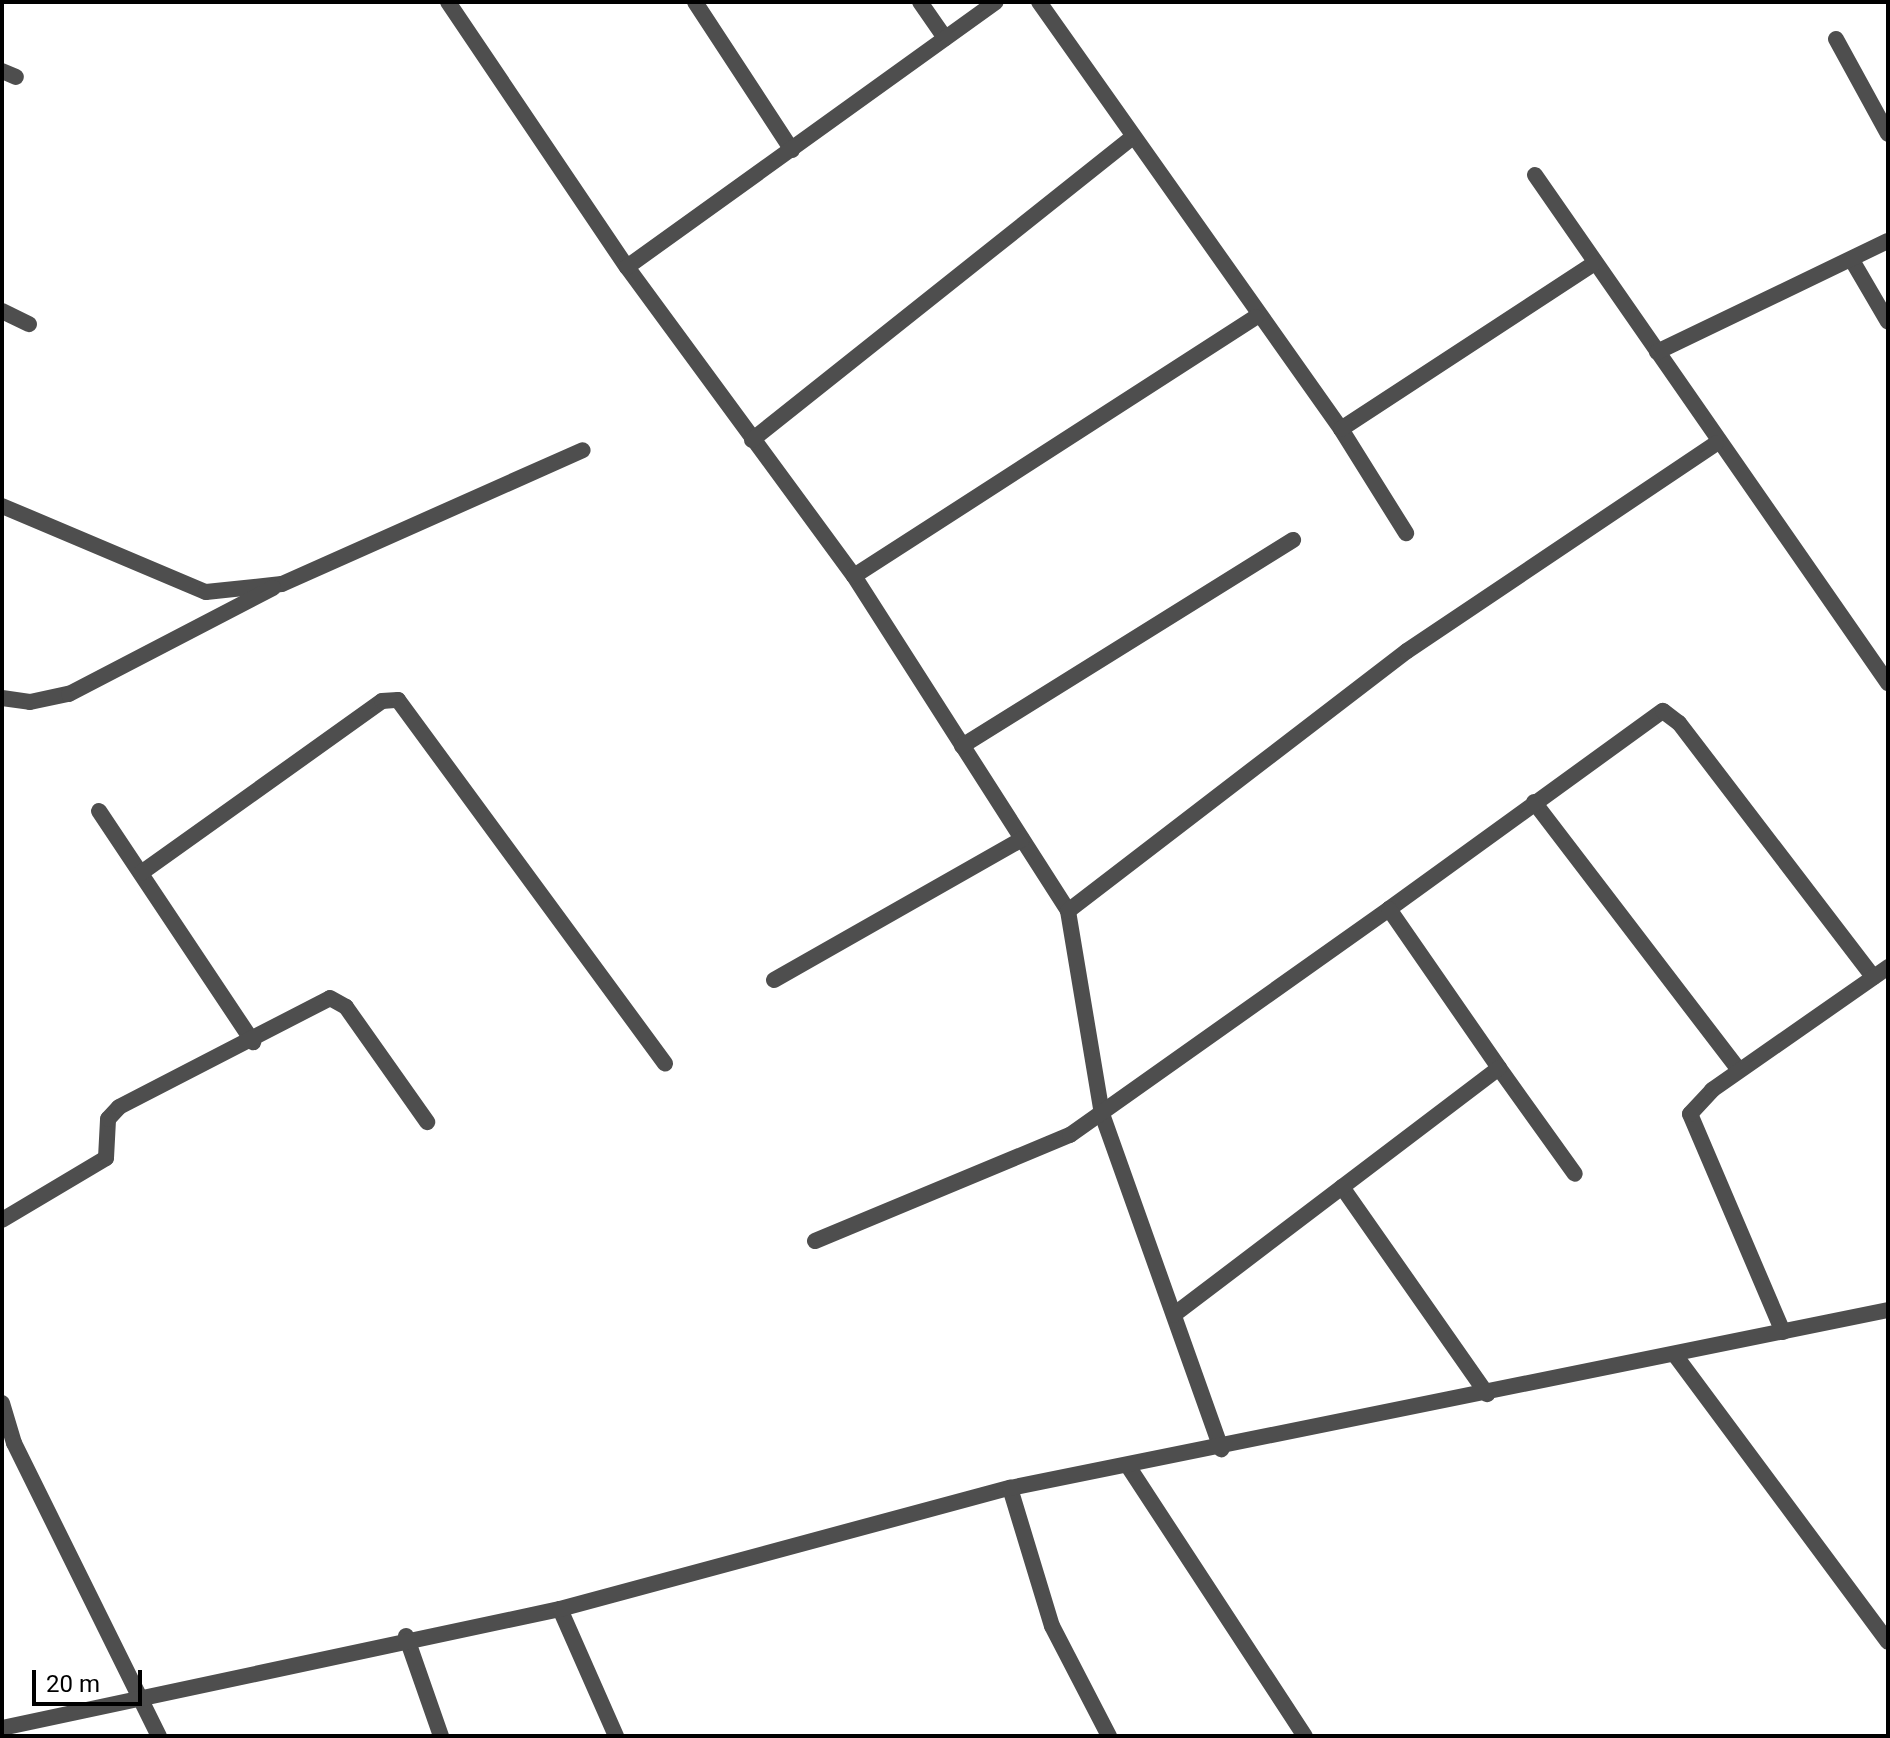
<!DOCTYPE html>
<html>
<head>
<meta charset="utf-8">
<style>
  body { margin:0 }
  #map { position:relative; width:1890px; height:1738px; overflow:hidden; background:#fff; font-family:Roboto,sans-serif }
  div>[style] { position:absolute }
  .minor>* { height:16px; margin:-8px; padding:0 8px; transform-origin:8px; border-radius:8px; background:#4e4e4e }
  span { translate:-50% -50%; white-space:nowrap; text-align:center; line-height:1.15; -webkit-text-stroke:6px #fff; paint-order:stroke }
  .frame { position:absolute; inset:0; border:4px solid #000; pointer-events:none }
  .scale { position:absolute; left:32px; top:1670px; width:110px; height:36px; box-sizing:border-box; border:4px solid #000; border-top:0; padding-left:10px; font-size:24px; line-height:28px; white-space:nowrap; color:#000; -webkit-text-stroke:6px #fff; paint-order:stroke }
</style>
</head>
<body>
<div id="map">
  <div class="minor">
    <div style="left:448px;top:2px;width:320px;rotate:56deg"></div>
    <div style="left:627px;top:267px;width:383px;rotate:53.7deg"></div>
    <div style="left:854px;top:576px;width:398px;rotate:57.4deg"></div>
    <div style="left:1068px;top:911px;width:206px;rotate:80.5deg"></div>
    <div style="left:1102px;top:1114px;width:356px;rotate:70.4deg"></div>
    <div style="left:695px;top:2px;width:177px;rotate:56.8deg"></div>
    <div style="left:920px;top:2px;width:44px;rotate:55.2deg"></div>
    <div style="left:1039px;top:2px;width:523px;rotate:54.73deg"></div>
    <div style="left:1341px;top:429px;width:123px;rotate:58deg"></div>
    <div style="left:1836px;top:39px;width:108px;rotate:61.3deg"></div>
    <div style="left:2px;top:71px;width:15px;rotate:23deg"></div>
    <div style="left:1535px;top:175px;width:619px;rotate:55.21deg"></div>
    <div style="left:1853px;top:262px;width:69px;rotate:59.7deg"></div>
    <div style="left:627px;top:267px;width:454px;rotate:-35.7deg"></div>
    <div style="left:2px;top:311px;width:30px;rotate:26deg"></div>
    <div style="left:1657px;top:352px;width:256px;rotate:-25.7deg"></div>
    <div style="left:1341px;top:429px;width:303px;rotate:-33.2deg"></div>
    <div style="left:752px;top:440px;width:487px;rotate:-38.5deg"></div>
    <div style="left:2px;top:506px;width:221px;rotate:22.9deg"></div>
    <div style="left:206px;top:592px;width:76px;rotate:-6deg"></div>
    <div style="left:282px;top:584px;width:329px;rotate:-24deg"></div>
    <div style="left:854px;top:576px;width:478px;rotate:-32.8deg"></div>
    <div style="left:2px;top:698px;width:28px;rotate:8deg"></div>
    <div style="left:30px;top:702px;width:40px;rotate:-12deg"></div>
    <div style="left:69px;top:694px;width:230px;rotate:-27.5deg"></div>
    <div style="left:962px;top:746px;width:390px;rotate:-31.9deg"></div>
    <div style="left:1534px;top:802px;width:337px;rotate:52.6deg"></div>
    <div style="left:99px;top:811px;width:278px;rotate:56.3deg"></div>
    <div style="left:141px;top:873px;width:296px;rotate:-35.5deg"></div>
    <div style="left:382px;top:701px;width:16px;rotate:-4deg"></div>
    <div style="left:398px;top:700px;width:451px;rotate:53.7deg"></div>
    <div style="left:1389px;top:909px;width:338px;rotate:-35.9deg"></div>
    <div style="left:1663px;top:711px;width:20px;rotate:37deg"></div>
    <div style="left:1679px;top:723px;width:320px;rotate:52.6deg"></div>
    <div style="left:1068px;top:911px;width:427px;rotate:-37.5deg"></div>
    <div style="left:1407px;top:651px;width:372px;rotate:-33.9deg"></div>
    <div style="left:774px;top:980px;width:285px;rotate:-29.6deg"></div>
    <div style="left:1499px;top:1068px;width:130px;rotate:54.4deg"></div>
    <div style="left:1342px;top:1187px;width:253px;rotate:55deg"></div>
    <div style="left:2px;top:1220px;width:121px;rotate:-30.8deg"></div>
    <div style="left:106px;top:1158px;width:39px;rotate:-87deg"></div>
    <div style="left:108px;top:1119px;width:16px;rotate:-47deg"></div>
    <div style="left:119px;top:1107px;width:237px;rotate:-27.3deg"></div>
    <div style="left:330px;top:998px;width:18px;rotate:29deg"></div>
    <div style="left:346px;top:1007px;width:141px;rotate:54.8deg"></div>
    <div style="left:815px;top:1241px;width:276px;rotate:-22.6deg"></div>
    <div style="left:1070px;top:1135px;width:391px;rotate:-35.3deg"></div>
    <div style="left:1389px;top:909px;width:193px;rotate:55.3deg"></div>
    <div style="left:1499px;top:1068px;width:408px;rotate:142.8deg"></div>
    <div style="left:1783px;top:1332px;width:237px;rotate:-113.1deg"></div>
    <div style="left:1690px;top:1114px;width:33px;rotate:-47deg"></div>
    <div style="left:1712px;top:1090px;width:215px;rotate:-34.9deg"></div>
    <div style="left:1675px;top:1355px;width:357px;rotate:53.4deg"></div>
    <div style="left:2px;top:1403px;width:42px;rotate:73.3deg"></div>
    <div style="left:14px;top:1443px;width:327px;rotate:63.7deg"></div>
    <div style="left:1130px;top:1469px;width:319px;rotate:56.8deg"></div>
    <div style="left:1010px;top:1488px;width:144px;rotate:73.1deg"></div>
    <div style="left:1052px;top:1626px;width:124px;rotate:62.6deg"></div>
    <div style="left:560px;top:1609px;width:139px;rotate:66.2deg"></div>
    <div style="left:406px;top:1636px;width:106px;rotate:70.7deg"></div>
    <div style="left:2px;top:1728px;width:571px;rotate:-12.04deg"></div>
    <div style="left:560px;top:1609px;width:466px;rotate:-15.1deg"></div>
    <div style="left:1010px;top:1488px;width:896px;rotate:-11.46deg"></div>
  </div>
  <div class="frame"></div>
  <div class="scale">20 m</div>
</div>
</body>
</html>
